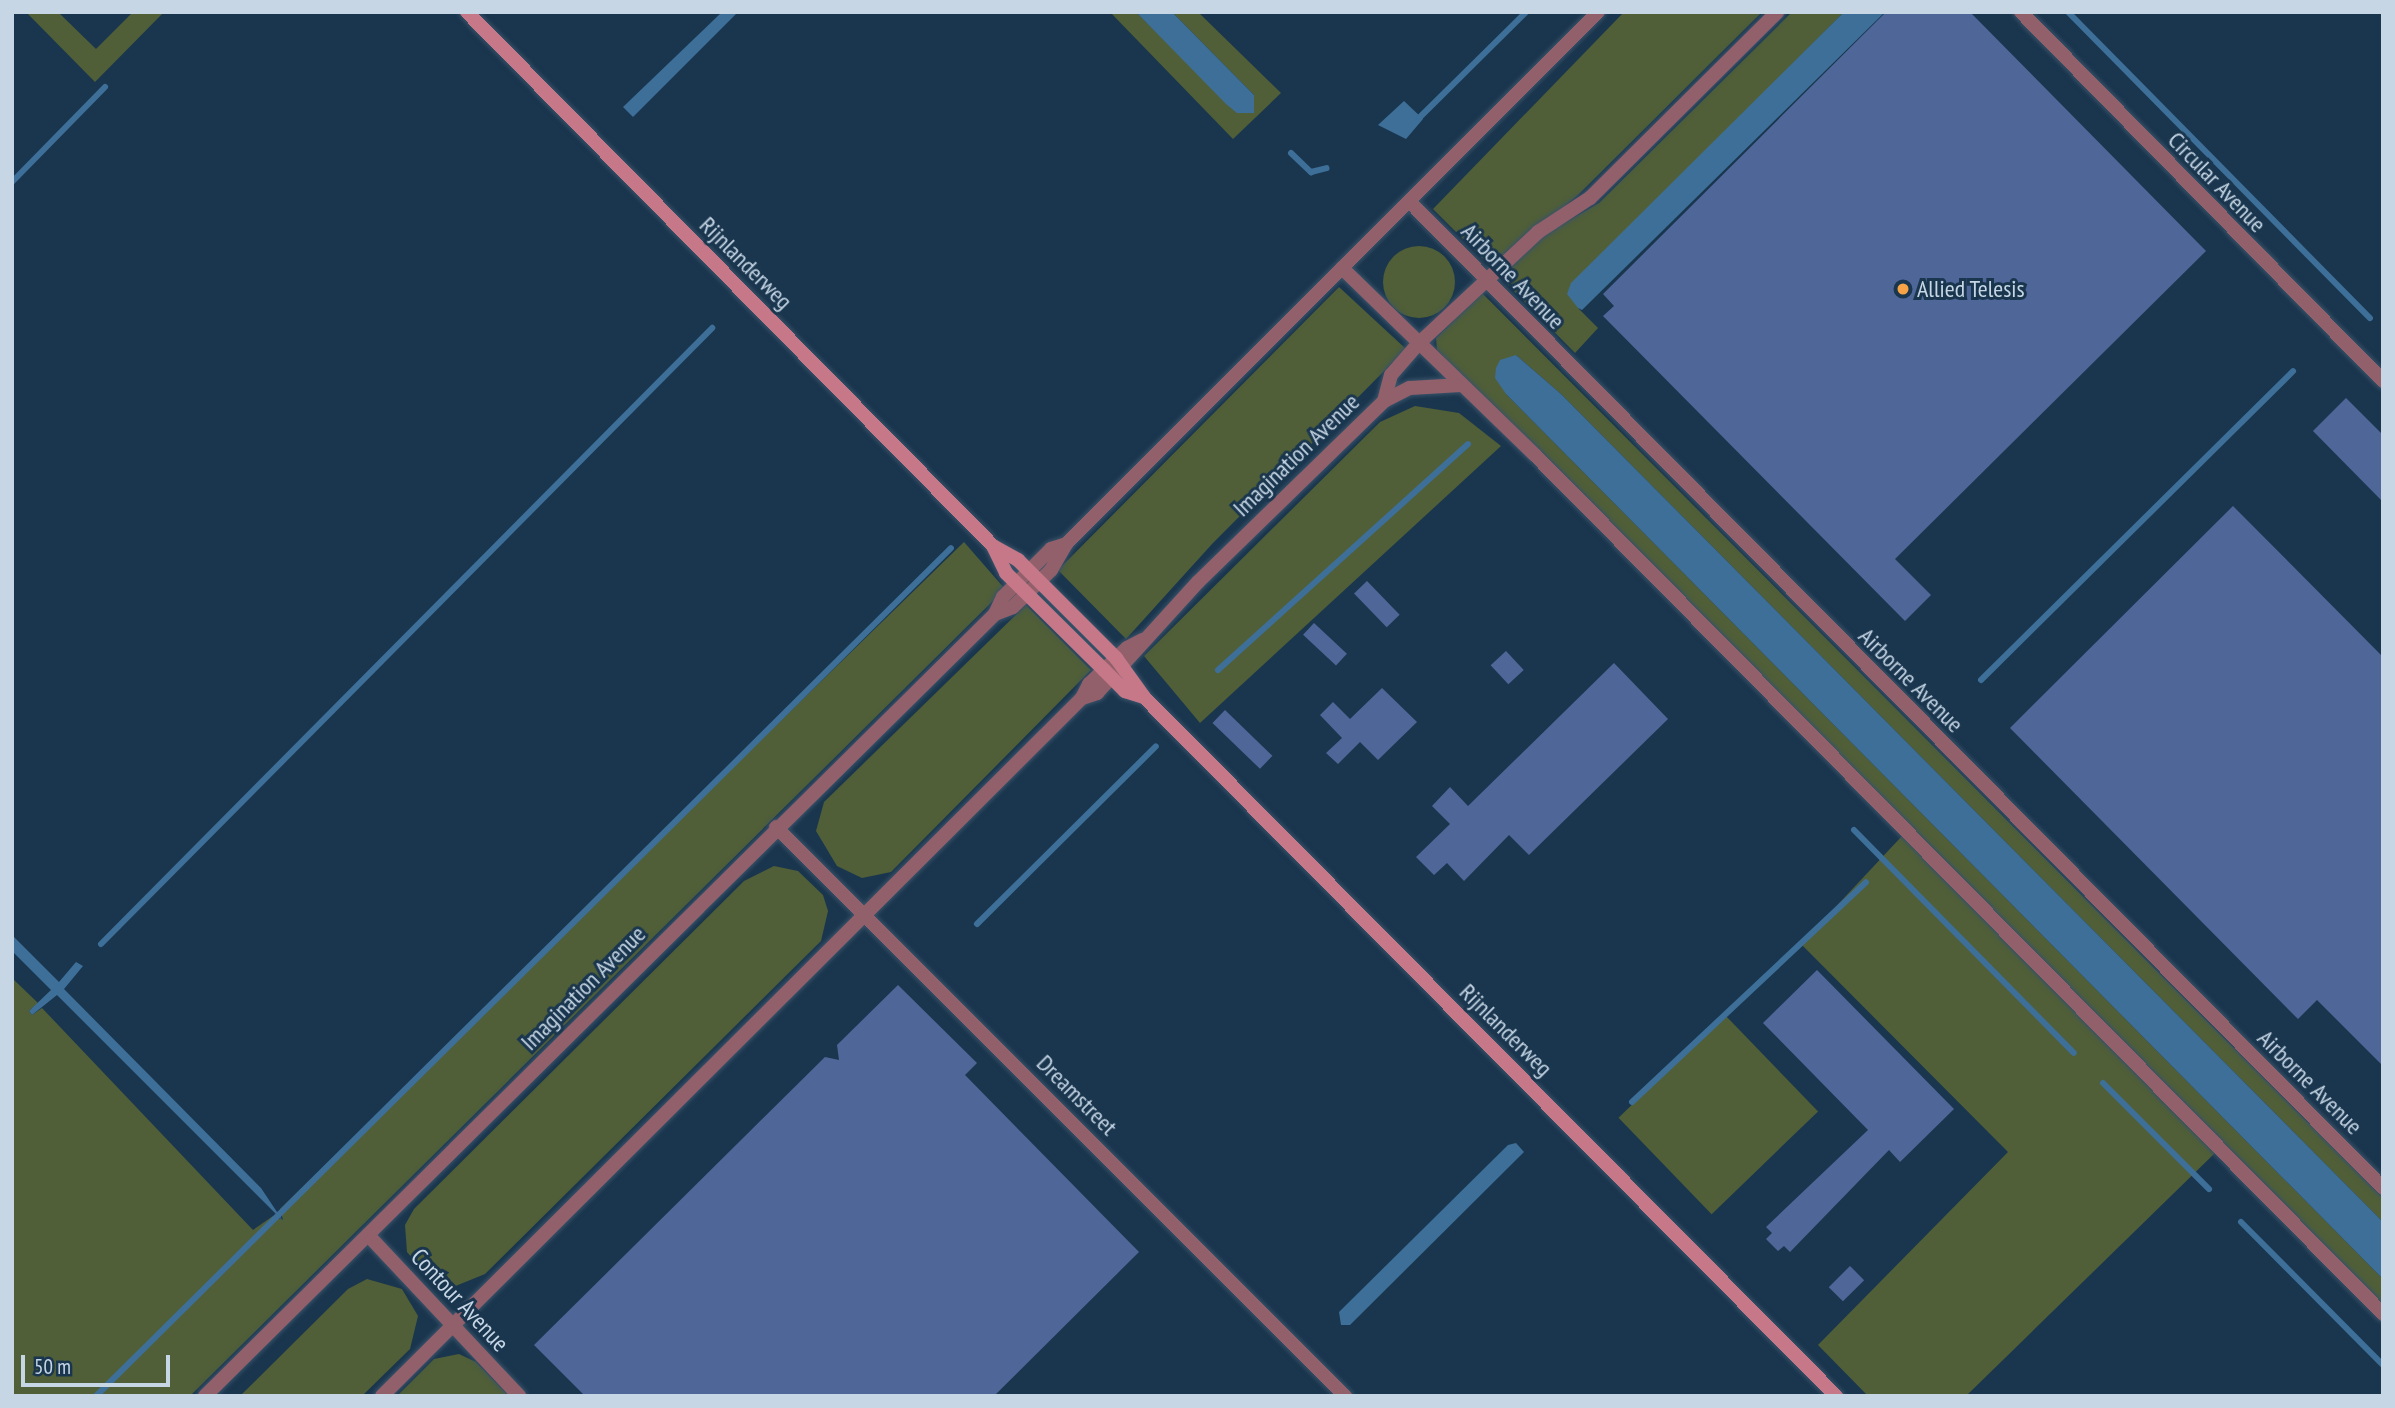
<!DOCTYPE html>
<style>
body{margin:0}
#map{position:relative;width:2395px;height:1408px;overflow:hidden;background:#1a364e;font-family:"PT Sans Narrow",sans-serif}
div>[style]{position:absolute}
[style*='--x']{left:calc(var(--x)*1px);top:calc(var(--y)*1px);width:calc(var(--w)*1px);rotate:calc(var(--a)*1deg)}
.green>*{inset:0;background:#505f38;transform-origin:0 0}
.round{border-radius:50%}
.water>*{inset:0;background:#3d6f99}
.stream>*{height:6px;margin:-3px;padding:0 3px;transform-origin:3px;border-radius:3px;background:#3d6f99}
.building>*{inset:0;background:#4f6699;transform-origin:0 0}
.roads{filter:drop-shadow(0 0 2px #395369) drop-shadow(0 0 2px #395369)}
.street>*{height:14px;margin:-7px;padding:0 7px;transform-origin:7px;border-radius:7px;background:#92606b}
.secondary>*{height:14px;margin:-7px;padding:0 7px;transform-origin:7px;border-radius:7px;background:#c67889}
.dots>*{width:19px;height:19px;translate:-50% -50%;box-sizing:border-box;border:4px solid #1a364e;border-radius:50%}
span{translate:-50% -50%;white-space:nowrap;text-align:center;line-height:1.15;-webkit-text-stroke:6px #1a364e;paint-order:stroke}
.street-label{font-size:24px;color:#c6d6e5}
.poi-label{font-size:24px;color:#c6d6e5}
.left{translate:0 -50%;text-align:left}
.frame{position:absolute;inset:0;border:14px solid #c6d6e5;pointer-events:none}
.scale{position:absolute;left:21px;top:1355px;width:149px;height:32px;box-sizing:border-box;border:4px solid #c6d6e5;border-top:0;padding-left:9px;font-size:21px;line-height:24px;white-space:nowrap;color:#c6d6e5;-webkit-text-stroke:5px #1a364e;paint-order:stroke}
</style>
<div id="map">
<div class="green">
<i style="clip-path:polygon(26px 12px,58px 12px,96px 49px,133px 12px,164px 12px,95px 82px)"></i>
<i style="clip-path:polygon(1110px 12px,1136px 12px,1238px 113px,1254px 95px,1172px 12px,1198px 12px,1281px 93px,1233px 139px)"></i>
<i style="clip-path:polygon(1624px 12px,1762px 12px,1578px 195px,1491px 267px,1433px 209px)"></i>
<i style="clip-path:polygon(1792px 12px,1844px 12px,1715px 142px,1578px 308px,1598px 328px,1575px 353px,1498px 275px,1549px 232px,1599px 203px)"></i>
<i class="round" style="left:1383px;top:246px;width:72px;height:72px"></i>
<i style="clip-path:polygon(1339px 287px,1406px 349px,1212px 544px,1126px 639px,1058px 570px)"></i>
<i style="clip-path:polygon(1482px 293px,2383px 1198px,2383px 1222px,1561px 394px,1516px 355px,1506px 394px,2383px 1279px,2383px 1305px,1437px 350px,1436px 338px)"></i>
<i style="clip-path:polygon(1415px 406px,1459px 413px,1501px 446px,1200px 723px,1144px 656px,1380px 422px)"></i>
<i style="clip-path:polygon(964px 542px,1005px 589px,190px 1396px,12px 1396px,12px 978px,38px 1003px,29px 1011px,32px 1015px,42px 1008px,253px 1230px,273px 1216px,283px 1220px,280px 1209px)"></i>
<i style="clip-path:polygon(1026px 605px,1091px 670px,891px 872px,862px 878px,837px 866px,816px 831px,824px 802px)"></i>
<i style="clip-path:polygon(1902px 836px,2215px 1153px,1966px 1396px,1868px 1396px,1818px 1345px,2008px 1152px,1801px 944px)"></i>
<i style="clip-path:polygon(774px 866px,798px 871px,823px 895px,828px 911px,821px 941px,485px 1274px,453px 1287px,430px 1278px,407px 1252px,405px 1225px,414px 1209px,744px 881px)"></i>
<i style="left:1725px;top:1015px;width:134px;height:148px;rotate:46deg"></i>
<i style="clip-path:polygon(367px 1279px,402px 1289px,418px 1316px,410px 1349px,362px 1396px,240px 1396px,348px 1289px)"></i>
<i style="clip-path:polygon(459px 1354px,476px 1362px,509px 1396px,397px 1396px,434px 1359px)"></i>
</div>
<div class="water">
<i style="clip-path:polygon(722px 12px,738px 12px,633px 117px,623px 107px)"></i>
<i style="clip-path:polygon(1136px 12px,1172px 12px,1254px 95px,1254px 113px,1237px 113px,1226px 104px)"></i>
<i style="clip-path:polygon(1844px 12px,1885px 12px,1582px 310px,1578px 308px,1567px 294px,1571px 283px)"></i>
<i style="clip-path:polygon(1404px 101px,1423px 119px,1406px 139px,1378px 125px)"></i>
<i style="clip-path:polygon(1516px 355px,1561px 394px,2383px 1222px,2383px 1279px,1506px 394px,1495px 378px,1496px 368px,1500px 360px)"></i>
<i style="clip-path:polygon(12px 935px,59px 982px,76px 962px,83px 966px,64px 989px,261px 1188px,283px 1221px,57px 995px,32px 1015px,29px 1011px,51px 990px,12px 951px)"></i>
<i style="clip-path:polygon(1516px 1143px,1524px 1152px,1350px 1325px,1341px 1325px,1339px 1312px,1508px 1145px)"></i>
</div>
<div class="stream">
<i style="--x:2068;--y:12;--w:430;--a:45.4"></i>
<i style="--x:1419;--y:118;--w:151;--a:-44.7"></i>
<i style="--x:1291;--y:153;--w:28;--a:44"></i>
<i style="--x:1311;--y:172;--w:16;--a:-14"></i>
<i style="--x:12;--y:182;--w:133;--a:-45.6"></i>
<i style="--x:1218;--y:670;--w:337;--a:-42.1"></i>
<i style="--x:1981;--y:680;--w:439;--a:-44.7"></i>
<i style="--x:1854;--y:830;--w:313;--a:45.4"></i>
<i style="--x:977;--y:924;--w:252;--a:-44.8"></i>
<i style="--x:101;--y:944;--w:868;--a:-45.23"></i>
<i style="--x:2103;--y:1083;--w:150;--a:45"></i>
<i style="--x:1632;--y:1102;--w:321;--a:-43.2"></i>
<i style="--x:2241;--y:1222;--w:202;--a:45.2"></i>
<i style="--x:96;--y:1396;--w:1204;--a:-44.76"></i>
</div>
<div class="building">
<i style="clip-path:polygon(1886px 12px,1970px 12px,2206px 251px,1895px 559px,1931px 595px,1905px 621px,1603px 316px,1614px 306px,1603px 294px)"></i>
<i style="clip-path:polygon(2346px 398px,2383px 435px,2383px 502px,2313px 431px)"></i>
<i style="clip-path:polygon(2233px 506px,2383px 657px,2383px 1066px,2317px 1000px,2298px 1019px,2010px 728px)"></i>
<i style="left:1367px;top:581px;width:47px;height:18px;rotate:46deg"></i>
<i style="left:1314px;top:623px;width:45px;height:16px;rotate:43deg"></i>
<i style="left:1506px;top:651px;width:26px;height:21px;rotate:47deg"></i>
<i style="clip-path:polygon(1614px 663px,1668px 719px,1529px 855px,1509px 835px,1464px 881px,1447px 863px,1434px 875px,1416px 857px,1450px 824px,1432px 806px,1450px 787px,1468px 806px)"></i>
<i style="clip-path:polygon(1382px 688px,1417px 722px,1378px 760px,1360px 742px,1338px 764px,1326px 753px,1342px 738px,1320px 715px,1333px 702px,1350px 719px)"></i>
<i style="left:1225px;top:710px;width:66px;height:18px;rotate:44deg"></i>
<i style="clip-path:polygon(1817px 970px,1954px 1109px,1900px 1162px,1889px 1150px,1790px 1252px,1784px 1246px,1778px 1251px,1766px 1239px,1772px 1233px,1766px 1227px,1868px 1130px,1763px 1023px)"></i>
<i style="clip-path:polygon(898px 985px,977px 1063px,965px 1075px,1139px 1252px,994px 1396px,585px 1396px,534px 1345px,825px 1057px,839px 1060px,837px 1045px)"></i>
<i style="left:1850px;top:1266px;width:20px;height:30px;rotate:45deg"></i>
</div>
<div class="roads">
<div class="street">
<i style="--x:2021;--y:12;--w:517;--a:45.55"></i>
<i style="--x:1409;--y:201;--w:1387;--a:45.38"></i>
<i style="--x:1342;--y:268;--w:269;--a:44.1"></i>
<i style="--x:1535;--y:455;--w:1207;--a:45.37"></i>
<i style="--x:1384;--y:401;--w:29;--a:-27"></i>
<i style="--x:1410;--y:388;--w:51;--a:-3.4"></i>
<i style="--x:995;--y:614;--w:19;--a:-21"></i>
<i style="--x:1013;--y:607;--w:53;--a:-44.2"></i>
<i style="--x:1051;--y:570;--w:30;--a:-60"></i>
<i style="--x:1082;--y:698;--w:16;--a:-18"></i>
<i style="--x:1097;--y:693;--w:150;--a:-47.7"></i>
<i style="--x:1198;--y:582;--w:260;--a:-44.2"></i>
<i style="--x:1384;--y:401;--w:27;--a:-75"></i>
<i style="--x:1391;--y:375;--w:40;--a:-49"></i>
<i style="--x:1417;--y:345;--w:166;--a:-43"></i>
<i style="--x:1538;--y:232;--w:62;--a:-33.2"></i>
<i style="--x:1590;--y:198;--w:264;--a:-44.8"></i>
<i style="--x:776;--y:827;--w:805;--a:45"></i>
<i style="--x:368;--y:1235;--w:221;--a:46.8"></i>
<i style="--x:205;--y:1396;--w:1112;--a:-44.71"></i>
<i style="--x:995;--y:614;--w:19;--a:-65"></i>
<i style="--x:1003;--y:597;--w:68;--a:-45"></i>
<i style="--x:1051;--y:549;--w:16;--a:-18"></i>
<i style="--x:1066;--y:544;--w:752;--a:-45"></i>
<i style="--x:382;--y:1396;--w:989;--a:-44.92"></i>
<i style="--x:1082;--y:698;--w:16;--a:-63"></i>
<i style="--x:1089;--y:684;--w:52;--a:-43.5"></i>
<i style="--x:1127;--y:648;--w:18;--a:-27"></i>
</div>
<div class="secondary">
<i style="--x:467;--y:12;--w:750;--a:45.43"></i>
<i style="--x:993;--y:546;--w:29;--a:29"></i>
<i style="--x:1018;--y:560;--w:139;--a:45"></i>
<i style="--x:1116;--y:658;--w:48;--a:54.3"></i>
<i style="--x:1144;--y:697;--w:984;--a:45.29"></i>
<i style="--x:993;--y:546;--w:30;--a:64"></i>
<i style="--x:1006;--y:573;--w:138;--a:44.7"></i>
<i style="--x:1104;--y:670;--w:30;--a:45"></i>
<i style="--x:1125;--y:691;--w:20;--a:18"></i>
</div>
</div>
<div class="dots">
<i style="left:1903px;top:289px;background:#f5a346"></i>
</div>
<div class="street-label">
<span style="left:2217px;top:182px;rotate:46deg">Circular Avenue</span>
<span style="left:746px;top:263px;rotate:45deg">Rijnlanderweg</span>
<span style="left:1513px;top:276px;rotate:46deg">Airborne Avenue</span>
<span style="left:1296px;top:455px;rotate:-44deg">Imagination Avenue</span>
<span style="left:1911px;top:680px;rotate:45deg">Airborne Avenue</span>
<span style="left:583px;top:988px;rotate:-45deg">Imagination Avenue</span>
<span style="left:1506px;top:1030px;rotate:45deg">Rijnlanderweg</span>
<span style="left:2310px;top:1082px;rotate:45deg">Airborne Avenue</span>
<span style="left:1077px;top:1095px;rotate:45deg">Dreamstreet</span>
<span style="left:460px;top:1300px;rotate:47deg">Contour Avenue</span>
</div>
<div class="poi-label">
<span class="left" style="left:1917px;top:289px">Allied Telesis</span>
</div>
<div class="frame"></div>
<div class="scale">50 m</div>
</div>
